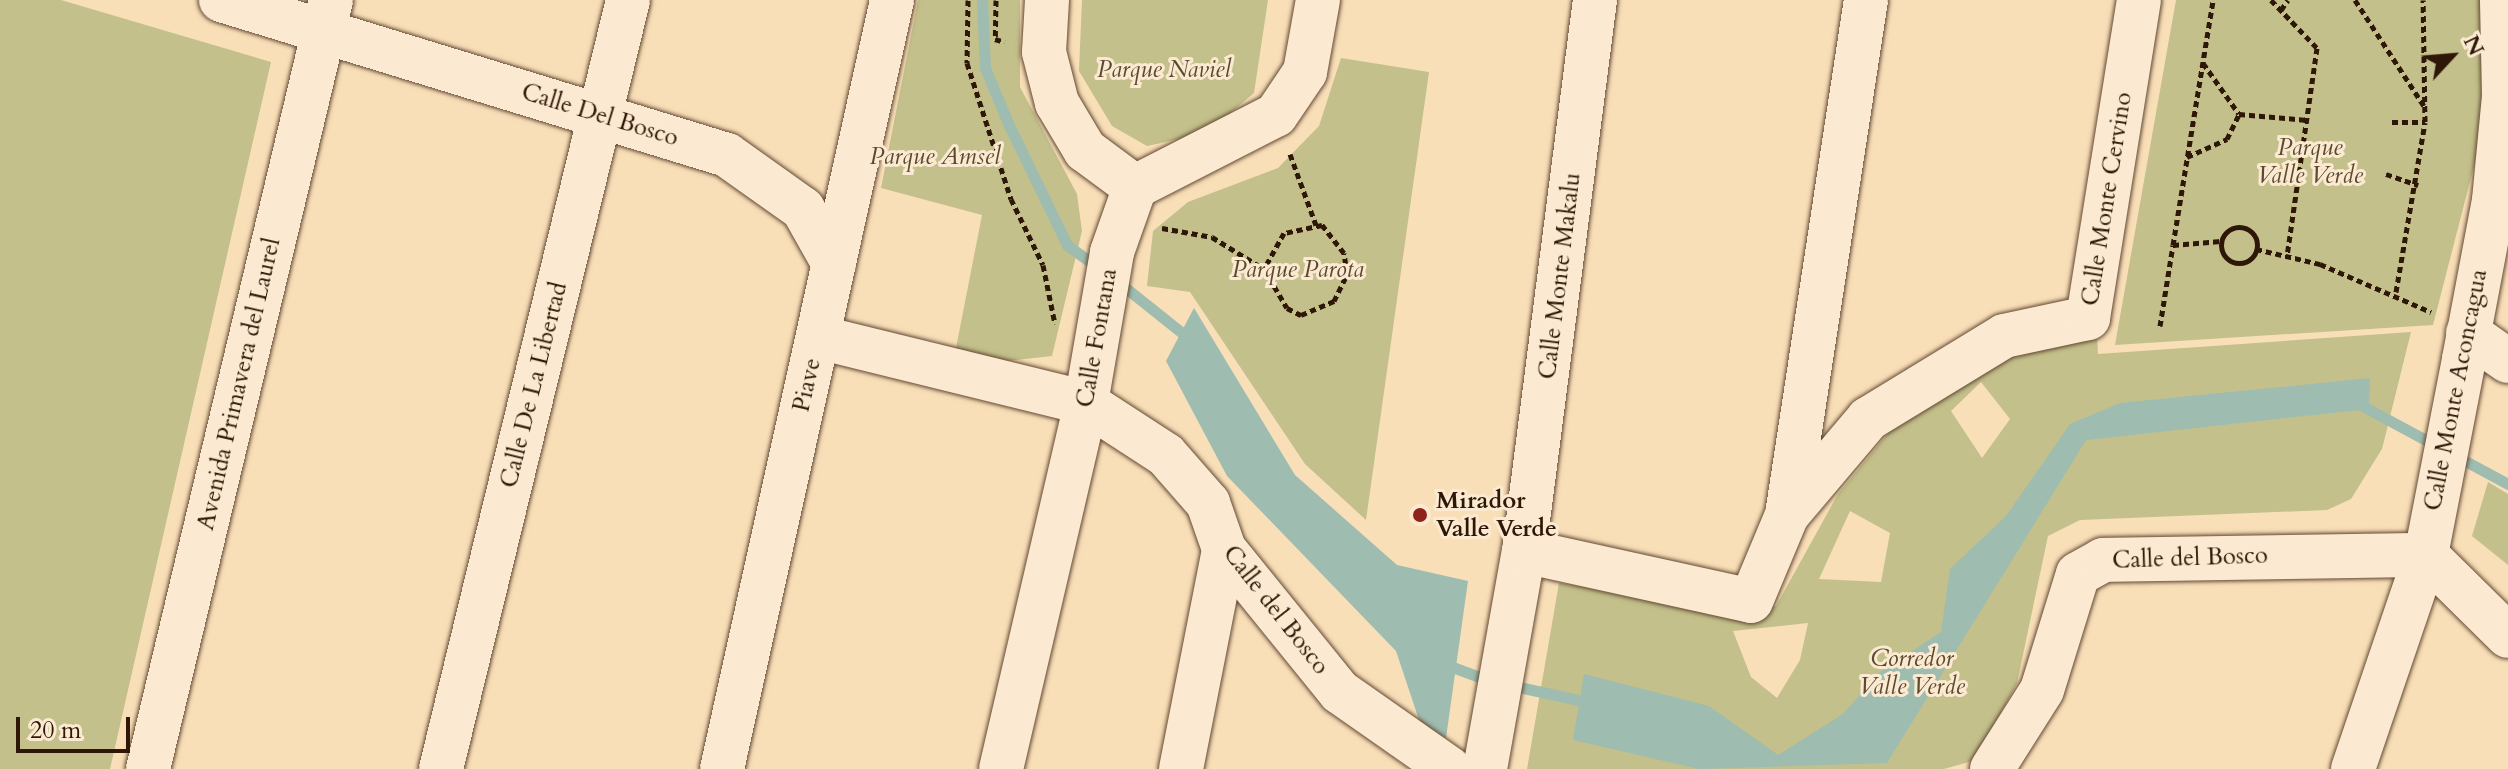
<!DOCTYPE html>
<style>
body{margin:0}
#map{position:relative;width:2508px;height:769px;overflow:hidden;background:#f9dfb8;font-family:Cardo,serif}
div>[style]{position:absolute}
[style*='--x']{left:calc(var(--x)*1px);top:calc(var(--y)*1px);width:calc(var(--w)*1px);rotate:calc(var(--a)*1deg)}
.green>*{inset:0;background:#c3c08b}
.water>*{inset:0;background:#9ebcb0}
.stream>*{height:11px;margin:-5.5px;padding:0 5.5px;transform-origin:5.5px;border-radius:5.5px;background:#9ebcb0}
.path>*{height:5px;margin-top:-2.5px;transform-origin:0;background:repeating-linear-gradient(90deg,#2f1707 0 6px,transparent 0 10px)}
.path>.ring{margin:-2.5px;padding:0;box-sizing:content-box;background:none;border:5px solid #2f1707;border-radius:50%}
.roads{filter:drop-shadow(0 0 2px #624933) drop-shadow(0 0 2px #624933)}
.minor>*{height:44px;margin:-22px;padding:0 22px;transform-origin:22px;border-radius:22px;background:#fbead1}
.dots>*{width:22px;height:22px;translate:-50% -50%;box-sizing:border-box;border:4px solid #fbead1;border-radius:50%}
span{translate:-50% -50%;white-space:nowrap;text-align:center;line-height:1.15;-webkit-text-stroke:6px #fbead1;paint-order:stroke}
.park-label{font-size:24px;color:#5b4a2f;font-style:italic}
.street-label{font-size:24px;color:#2f1707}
.poi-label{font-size:24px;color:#2f1707;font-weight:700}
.left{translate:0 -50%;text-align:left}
.north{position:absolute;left:2412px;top:16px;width:80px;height:80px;-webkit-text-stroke:6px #fbead1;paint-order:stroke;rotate:64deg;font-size:22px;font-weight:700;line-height:32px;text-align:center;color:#2f1707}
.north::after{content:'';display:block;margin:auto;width:28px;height:36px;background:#2f1707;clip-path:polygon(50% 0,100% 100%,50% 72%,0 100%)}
.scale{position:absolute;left:16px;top:717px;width:114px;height:36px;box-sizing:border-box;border:4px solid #2f1707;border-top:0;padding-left:10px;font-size:24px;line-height:28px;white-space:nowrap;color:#2f1707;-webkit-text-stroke:6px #fbead1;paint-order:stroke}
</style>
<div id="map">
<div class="green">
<i style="clip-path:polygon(0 0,61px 0,271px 62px,110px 769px,0 769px)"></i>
<i style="clip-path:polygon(918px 0,1020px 0,1020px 87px,1077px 194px,1082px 231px,1052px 356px,1007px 361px,956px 348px,982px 215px,881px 188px)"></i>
<i style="clip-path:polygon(1082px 0,1268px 0,1254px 93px,1207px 133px,1147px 146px,1112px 126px,1079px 71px)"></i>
<i style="clip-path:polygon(2176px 0,2490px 0,2483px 131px,2433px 325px,2115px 345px)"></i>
<i style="clip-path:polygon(1341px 58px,1429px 72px,1366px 520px,1305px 464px,1190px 292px,1147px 286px,1153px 231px,1188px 202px,1278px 168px,1319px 126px)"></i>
<i style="clip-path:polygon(evenodd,2411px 332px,2382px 449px,2351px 499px,2327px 510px,2080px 520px,2048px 536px,2017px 683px,1976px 760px,1944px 769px,1527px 769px,1559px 583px,1747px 612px,1776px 606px,1838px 494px,1904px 414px,2013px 347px,2097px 334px,2098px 354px,2411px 332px,1981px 382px,2010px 419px,1982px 458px,1951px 411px,1981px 382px,2411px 332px,1850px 511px,1890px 533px,1881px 582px,1819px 579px,1850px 511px,2411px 332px,1808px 623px,1800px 660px,1777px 698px,1751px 677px,1733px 631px,1808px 623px)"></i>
<i style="clip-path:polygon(2488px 482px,2508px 494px,2508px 565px,2472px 536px)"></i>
</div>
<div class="water">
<i style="clip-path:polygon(1194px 308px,1295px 475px,1397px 565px,1468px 581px,1446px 738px,1421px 726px,1396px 651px,1227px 476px,1166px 361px)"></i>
<i style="clip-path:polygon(2370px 378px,2369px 409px,2086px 440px,1887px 763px,1699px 769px,1573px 740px,1584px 674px,1709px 706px,1778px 755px,1843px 714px,1879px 673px,1941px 632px,1950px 569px,2006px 516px,2070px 424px,2120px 403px)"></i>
</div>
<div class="stream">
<i style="--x:982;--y:0;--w:68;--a:87.5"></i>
<i style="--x:985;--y:68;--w:60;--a:67.3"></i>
<i style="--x:1008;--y:123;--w:136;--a:64.2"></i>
<i style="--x:1067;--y:245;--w:41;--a:36"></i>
<i style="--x:1117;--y:281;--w:95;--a:38.6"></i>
<i style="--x:2357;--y:403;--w:91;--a:28.3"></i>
<i style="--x:2456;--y:456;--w:59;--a:28.3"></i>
<i style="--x:1447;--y:665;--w:49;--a:20.3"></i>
<i style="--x:1510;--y:685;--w:83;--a:12.5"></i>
</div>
<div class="path">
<i style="--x:968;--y:0;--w:63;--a:90.9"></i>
<i style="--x:967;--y:63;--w:143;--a:72.1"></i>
<i style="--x:1011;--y:199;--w:73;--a:64.1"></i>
<i style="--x:1043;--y:265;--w:60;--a:78.5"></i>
<i style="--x:996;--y:0;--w:39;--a:91"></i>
<i style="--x:995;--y:39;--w:10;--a:17"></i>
<i style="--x:2271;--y:0;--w:66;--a:46.2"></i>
<i style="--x:2317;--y:48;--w:210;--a:98.2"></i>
<i style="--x:2355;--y:0;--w:126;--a:56.9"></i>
<i style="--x:2281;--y:10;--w:12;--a:-55"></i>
<i style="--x:2203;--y:63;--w:62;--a:54.8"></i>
<i style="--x:2392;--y:122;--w:33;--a:0"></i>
<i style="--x:1290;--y:154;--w:76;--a:69.9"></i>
<i style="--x:2187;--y:157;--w:44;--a:-24.2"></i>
<i style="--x:2227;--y:139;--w:28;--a:-64"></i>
<i style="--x:2239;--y:114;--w:68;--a:5"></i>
<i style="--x:2386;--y:174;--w:34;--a:19"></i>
<i class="ring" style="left:2221px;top:227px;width:31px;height:31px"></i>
<i style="--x:1162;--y:228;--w:51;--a:10.2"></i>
<i style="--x:1212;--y:237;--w:61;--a:31.6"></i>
<i style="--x:1264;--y:269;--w:45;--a:59.5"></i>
<i style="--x:1287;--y:308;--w:16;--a:27"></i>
<i style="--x:1301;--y:315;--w:36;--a:-23"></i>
<i style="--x:1334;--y:301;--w:30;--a:-64"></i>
<i style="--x:1347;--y:274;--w:21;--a:-98"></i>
<i style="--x:1344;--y:253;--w:36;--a:-128"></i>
<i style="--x:1322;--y:225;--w:39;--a:168"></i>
<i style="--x:1284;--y:233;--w:41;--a:119.1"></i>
<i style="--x:2173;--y:245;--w:248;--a:-80.7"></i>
<i style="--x:2256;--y:249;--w:66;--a:13.2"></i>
<i style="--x:2320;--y:264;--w:121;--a:23.4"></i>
<i style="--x:2396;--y:292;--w:172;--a:-80.3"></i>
<i style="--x:2425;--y:122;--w:122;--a:-90.9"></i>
<i style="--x:2160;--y:326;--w:82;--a:-80.9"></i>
<i style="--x:2173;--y:245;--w:48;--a:-4.8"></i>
</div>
<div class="roads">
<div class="minor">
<i style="--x:221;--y:0;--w:529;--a:17.03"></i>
<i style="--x:727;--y:155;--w:93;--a:35.4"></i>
<i style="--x:803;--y:209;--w:63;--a:60.6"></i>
<i style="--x:1047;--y:0;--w:52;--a:93.3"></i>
<i style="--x:1044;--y:52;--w:53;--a:75.7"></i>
<i style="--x:1057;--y:103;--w:55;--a:59.2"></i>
<i style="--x:1085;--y:150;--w:62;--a:36.5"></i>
<i style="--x:2468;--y:333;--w:49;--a:35"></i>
<i style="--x:818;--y:337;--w:276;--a:13.8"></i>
<i style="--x:1086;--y:403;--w:95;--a:33"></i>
<i style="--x:1166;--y:455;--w:64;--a:48.8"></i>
<i style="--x:1208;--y:503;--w:49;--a:70.8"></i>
<i style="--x:1224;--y:549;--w:184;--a:51"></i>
<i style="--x:1340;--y:692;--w:134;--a:35"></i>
<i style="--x:1787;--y:515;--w:521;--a:-81.28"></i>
<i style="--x:1524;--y:551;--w:232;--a:12.4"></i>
<i style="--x:1751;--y:601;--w:93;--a:-67.3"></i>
<i style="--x:1787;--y:515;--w:126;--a:-49.8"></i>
<i style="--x:1868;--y:419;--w:159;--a:-31.4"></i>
<i style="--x:2004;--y:336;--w:86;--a:-12.1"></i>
<i style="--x:2088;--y:318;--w:322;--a:-80.9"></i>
<i style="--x:148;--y:769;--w:790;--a:-76.61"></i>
<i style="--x:441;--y:769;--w:791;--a:-76.33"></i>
<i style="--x:722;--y:769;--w:788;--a:-77.53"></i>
<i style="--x:1001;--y:769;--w:376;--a:-76.9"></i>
<i style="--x:1086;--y:403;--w:153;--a:-80.2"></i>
<i style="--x:1112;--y:252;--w:69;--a:-70.5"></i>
<i style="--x:1135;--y:187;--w:158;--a:-27.1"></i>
<i style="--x:1276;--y:115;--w:52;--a:-56"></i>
<i style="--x:1305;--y:72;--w:73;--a:-79.8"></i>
<i style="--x:1181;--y:769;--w:224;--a:-78.9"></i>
<i style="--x:1485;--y:769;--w:221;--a:-79.9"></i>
<i style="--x:1524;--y:551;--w:556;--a:-82.66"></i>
<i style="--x:1992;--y:769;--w:93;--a:-57.7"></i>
<i style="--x:2042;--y:690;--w:121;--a:-72.8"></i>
<i style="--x:2078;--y:574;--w:29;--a:-29"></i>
<i style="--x:2103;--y:560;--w:323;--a:-0.9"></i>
<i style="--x:2426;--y:555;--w:115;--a:44.6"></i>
<i style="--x:2353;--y:769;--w:226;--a:-71.2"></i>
<i style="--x:2426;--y:555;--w:200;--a:-79"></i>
<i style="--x:2464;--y:359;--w:162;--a:-79.3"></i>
<i style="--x:2494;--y:200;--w:103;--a:-84.5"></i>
<i style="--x:2504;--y:97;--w:97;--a:-91.2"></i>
</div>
</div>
<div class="dots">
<i style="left:1420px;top:515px;background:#8f2418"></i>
</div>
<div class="park-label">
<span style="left:1164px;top:70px">Parque Naviel</span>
<span style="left:2310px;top:162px">Parque<br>Valle Verde</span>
<span style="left:935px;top:157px">Parque Amsel</span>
<span style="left:1298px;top:270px">Parque Parota</span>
<span style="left:1912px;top:673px">Corredor<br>Valle Verde</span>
</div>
<div class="street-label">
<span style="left:600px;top:115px;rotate:17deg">Calle Del Bosco</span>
<span style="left:2107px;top:199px;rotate:-81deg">Calle Monte Cervino</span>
<span style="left:1560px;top:276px;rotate:-83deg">Calle Monte Makalu</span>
<span style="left:1097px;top:338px;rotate:-80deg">Calle Fontana</span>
<span style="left:239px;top:384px;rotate:-77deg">Avenida Primavera del Laurel</span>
<span style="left:534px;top:385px;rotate:-76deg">Calle De La Libertad</span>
<span style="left:807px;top:385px;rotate:-77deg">Piave</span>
<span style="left:2456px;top:390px;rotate:-79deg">Calle Monte Aconcagua</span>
<span style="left:2190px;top:558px;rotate:-2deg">Calle del Bosco</span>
<span style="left:1276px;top:610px;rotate:52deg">Calle del Bosco</span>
</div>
<div class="poi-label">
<span class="left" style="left:1436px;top:515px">Mirador<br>Valle Verde</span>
</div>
<div class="north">N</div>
<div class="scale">20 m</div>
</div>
